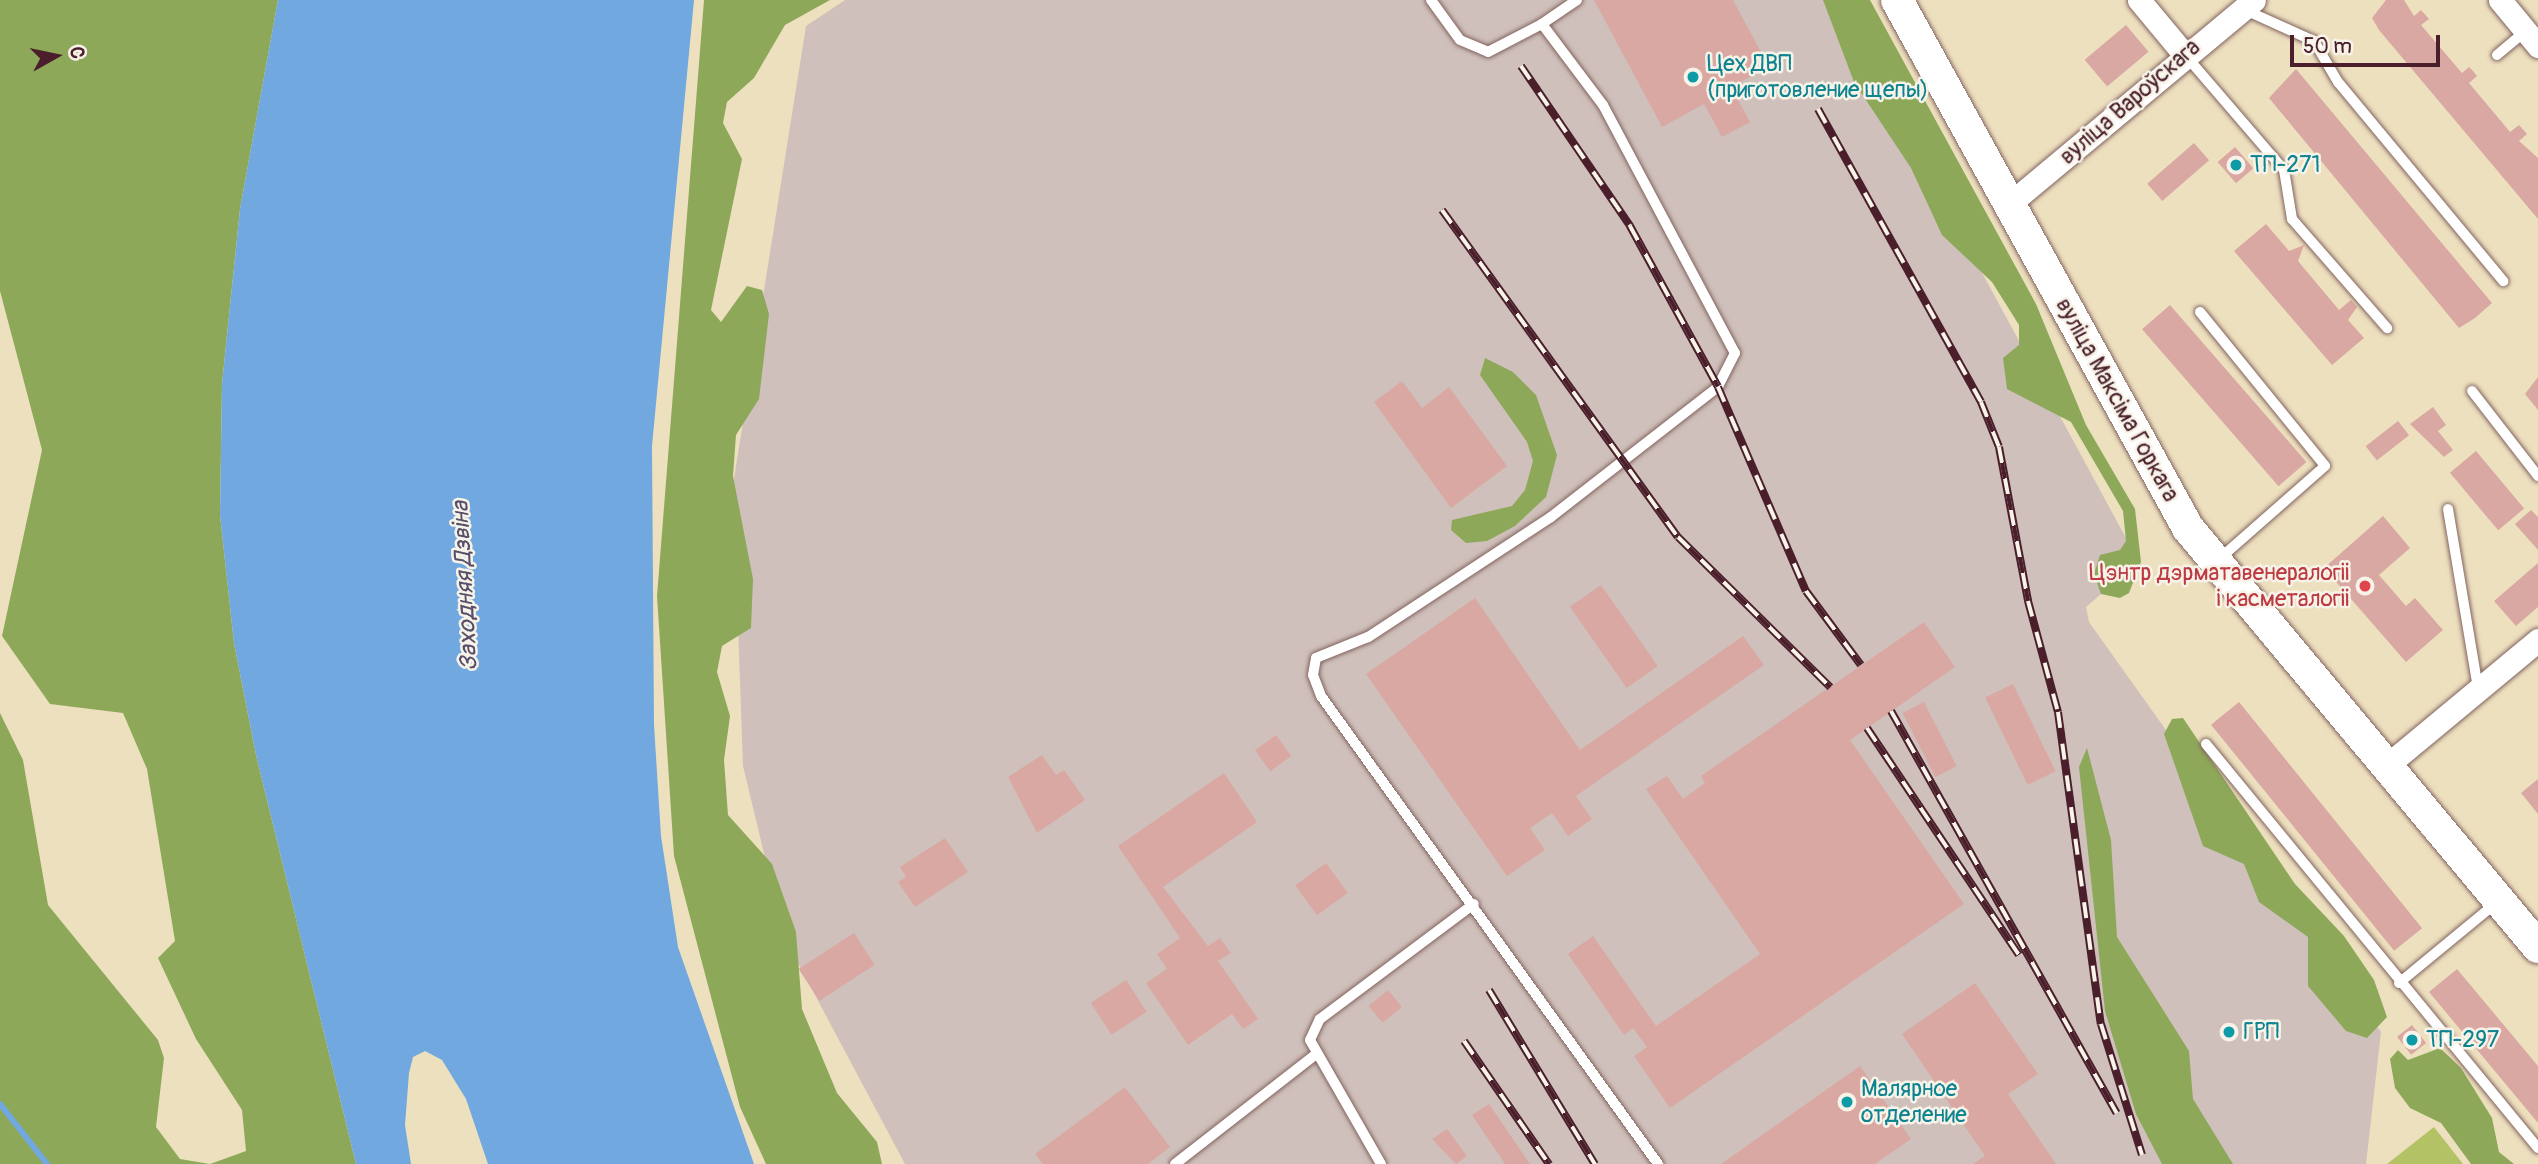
<!DOCTYPE html>
<meta charset="utf-8">
<style>
body{margin:0}
#map{position:relative;width:2538px;height:1164px;overflow:hidden;background:#ede0bf;font-family:Pangolin,sans-serif}
div>[style]{position:absolute}
[style*='--x']{left:calc(var(--x)*1px);top:calc(var(--y)*1px);width:calc(var(--w)*1px);rotate:calc(var(--a)*1deg)}
.industrial>*{inset:0;background:#cfc0bb}
.green>*{inset:0;background:#b3c265}
.forest>*{inset:0;background:#8ea85a}
.water>*{inset:0;background:#70a8df}
.stream>*{height:6px;margin:-3px;padding:0 3px;transform-origin:3px;border-radius:3px;background:#70a8df}
.building>*{inset:0;background:#daa8a2;transform-origin:0 0}
.roads{filter:drop-shadow(0 0 2px #83635f) drop-shadow(0 0 2px #83635f)}
.lane>*{height:10px;margin:-5px;padding:0 5px;transform-origin:5px;border-radius:5px;background:#fff}
.street>*{height:23px;margin:-11.5px;padding:0 11.5px;transform-origin:11.5px;border-radius:11.5px;background:#fff}
.secondary>*{height:32px;margin:-16px;padding:0 16px;transform-origin:16px;border-radius:16px;background:#fff}
.rail>*{height:8px;margin-top:-4px;transform-origin:0;background:repeating-linear-gradient(90deg,#f7f3e8 0 16px,#4a1f2b 0 32px);box-sizing:border-box;border-block:2px solid #4a1f2b}
.dots>*{width:19px;height:19px;translate:-50% -50%;box-sizing:border-box;border:4px solid #f7f3e8;border-radius:50%}
span{translate:-50% -50%;white-space:nowrap;text-align:center;line-height:1.15;-webkit-text-stroke:5px #f7f3e8;paint-order:stroke}
.culture-label{font-size:23px;color:#0d838f}
.left{translate:0 -50%;text-align:left}
.street-label{font-size:23px;color:#4a1f2b}
.health-label{font-size:23px;color:#be3a42}
.right{translate:-100% -50%;text-align:right}
.water-label{font-size:24px;color:#574f6a;font-style:italic}
.north{position:absolute;left:21px;top:21px;width:70px;height:70px;-webkit-text-stroke:5px #f7f3e8;paint-order:stroke;rotate:81deg;font-size:19px;font-weight:700;line-height:28px;text-align:center;color:#4a1f2b}
.north::after{content:'';display:block;margin:auto;width:24px;height:32px;background:#4a1f2b;clip-path:polygon(50% 0,100% 100%,50% 72%,0 100%)}
.scale{position:absolute;left:2290px;top:35px;width:150px;height:32px;box-sizing:border-box;border:4px solid #4a1f2b;border-top:0;padding-left:9px;font-size:21px;line-height:24px;white-space:nowrap;color:#4a1f2b;-webkit-text-stroke:5px #f7f3e8;paint-order:stroke}
</style>
<div id="map">
<div class="industrial">
<i style="clip-path:polygon(845px 0,1834px 0,2126px 538px,2131px 568px,2086px 607px,2089px 622px,2381px 1032px,2366px 1164px,905px 1164px,784px 937px,743px 766px,733px 485px,806px 26px)"></i>
</div>
<div class="green">
<i style="clip-path:polygon(2434px 1127px,2463px 1164px,2387px 1164px)"></i>
</div>
<div class="forest">
<i style="clip-path:polygon(0 0,278px 0,240px 209px,222px 384px,220px 515px,234px 643px,256px 755px,356px 1164px,0 1164px,0 713px,23px 760px,48px 905px,158px 1040px,164px 1058px,156px 1127px,180px 1159px,210px 1164px,246px 1151px,242px 1110px,196px 1039px,158px 958px,175px 941px,147px 769px,123px 713px,50px 704px,2px 636px,42px 450px,0 291px)"></i>
<i style="clip-path:polygon(704px 0,830px 0,785px 25px,754px 78px,727px 102px,723px 123px,742px 159px,711px 310px,721px 322px,747px 286px,762px 290px,769px 314px,759px 399px,736px 435px,733px 476px,753px 579px,751px 628px,722px 646px,717px 672px,730px 716px,724px 760px,728px 815px,772px 864px,796px 932px,802px 1009px,837px 1093px,877px 1142px,882px 1164px,766px 1164px,740px 1107px,674px 856px,657px 596px)"></i>
<i style="clip-path:polygon(1823px 0,1870px 0,2036px 304px,2086px 425px,2135px 509px,2141px 562px,2129px 593px,2120px 598px,2101px 594px,2094px 574px,2100px 555px,2120px 550px,2126px 541px,2123px 511px,2071px 422px,2007px 389px,2003px 358px,2019px 345px,2019px 325px,1992px 282px,1942px 235px,1911px 168px,1854px 82px)"></i>
<i style="clip-path:polygon(1485px 358px,1513px 372px,1536px 395px,1557px 455px,1546px 497px,1515px 526px,1487px 541px,1466px 543px,1451px 530px,1452px 520px,1512px 506px,1525px 490px,1533px 461px,1527px 442px,1480px 375px)"></i>
<i style="clip-path:polygon(2183px 718px,2295px 884px,2344px 936px,2374px 980px,2387px 1017px,2367px 1038px,2346px 1031px,2308px 986px,2308px 937px,2259px 902px,2244px 864px,2203px 846px,2164px 734px,2172px 719px)"></i>
<i style="clip-path:polygon(2087px 748px,2111px 840px,2117px 937px,2189px 1051px,2193px 1099px,2233px 1164px,2162px 1164px,2136px 1114px,2105px 1011px,2079px 767px)"></i>
<i style="clip-path:polygon(2440px 1048px,2461px 1068px,2492px 1118px,2499px 1152px,2514px 1164px,2471px 1164px,2441px 1123px,2410px 1108px,2395px 1088px,2390px 1059px,2398px 1050px,2408px 1060px)"></i>
</div>
<div class="water">
<i style="clip-path:polygon(278px 0,694px 0,652px 446px,654px 725px,661px 836px,678px 947px,754px 1164px,488px 1164px,466px 1099px,442px 1060px,425px 1051px,413px 1057px,409px 1073px,405px 1125px,411px 1164px,356px 1164px,256px 755px,234px 643px,220px 515px,222px 384px,240px 209px)"></i>
</div>
<div class="stream">
<i style="--x:0;--y:1104;--w:76;--a:51.9"></i>
</div>
<div class="building">
<i style="clip-path:polygon(1594px 0,1733px 0,1769px 67px,1731px 87px,1750px 122px,1722px 137px,1704px 104px,1662px 127px)"></i>
<i style="clip-path:polygon(2386px 0,2404px 0,2414px 16px,2421px 10px,2429px 19px,2421px 25px,2462px 73px,2469px 67px,2473px 71px,2477px 76px,2469px 83px,2506px 127px,2510px 132px,2519px 125px,2527px 134px,2519px 141px,2538px 158px,2538px 219px,2379px 30px,2372px 18px)"></i>
<i style="left:2126px;top:25px;width:35px;height:54px;rotate:50deg"></i>
<i style="clip-path:polygon(2296px 69px,2492px 303px,2475px 318px,2459px 328px,2269px 98px)"></i>
<i style="left:2194px;top:143px;width:23px;height:62px;rotate:49deg"></i>
<i style="left:2235px;top:147px;width:28px;height:23px;rotate:49deg"></i>
<i style="clip-path:polygon(2266px 224px,2289px 251px,2304px 245px,2298px 261px,2339px 310px,2351px 300px,2357px 307px,2348px 320px,2364px 338px,2332px 365px,2234px 251px)"></i>
<i style="left:2170px;top:305px;width:208px;height:37px;rotate:49deg"></i>
<i style="clip-path:polygon(2538px 377px,2538px 410px,2525px 394px)"></i>
<i style="clip-path:polygon(1402px 381px,1422px 408px,1449px 387px,1507px 466px,1451px 508px,1374px 402px)"></i>
<i style="clip-path:polygon(2433px 407px,2446px 425px,2438px 431px,2453px 450px,2444px 457px,2410px 424px)"></i>
<i style="left:2398px;top:421px;width:18px;height:41px;rotate:52deg"></i>
<i style="left:2476px;top:451px;width:75px;height:34px;rotate:50deg"></i>
<i style="clip-path:polygon(2531px 510px,2538px 517px,2538px 550px,2515px 524px)"></i>
<i style="clip-path:polygon(2383px 516px,2410px 548px,2379px 575px,2406px 606px,2415px 598px,2443px 630px,2406px 662px,2324px 568px)"></i>
<i style="clip-path:polygon(2538px 563px,2538px 607px,2516px 626px,2494px 601px)"></i>
<i style="left:1601px;top:585px;width:99px;height:38px;rotate:55deg"></i>
<i style="clip-path:polygon(1475px 598px,1580px 750px,1743px 636px,1764px 665px,1576px 796px,1592px 819px,1568px 836px,1552px 813px,1530px 828px,1545px 850px,1507px 876px,1366px 674px)"></i>
<i style="clip-path:polygon(1924px 622px,1955px 667px,1850px 740px,1964px 904px,1670px 1108px,1634px 1056px,1647px 1047px,1633px 1028px,1624px 1035px,1568px 954px,1593px 936px,1656px 1026px,1760px 954px,1646px 789px,1667px 776px,1683px 799px,1705px 783px,1701px 776px)"></i>
<i style="left:2013px;top:684px;width:97px;height:31px;rotate:64deg"></i>
<i style="left:1924px;top:702px;width:72px;height:24px;rotate:63deg"></i>
<i style="left:2239px;top:702px;width:291px;height:36px;rotate:51deg"></i>
<i style="left:1276px;top:735px;width:26px;height:26px;rotate:54deg"></i>
<i style="clip-path:polygon(1042px 755px,1056px 775px,1064px 770px,1085px 800px,1037px 833px,1008px 777px)"></i>
<i style="clip-path:polygon(1224px 773px,1257px 822px,1163px 887px,1208px 946px,1220px 938px,1231px 953px,1218px 961px,1258px 1019px,1243px 1029px,1232px 1014px,1188px 1045px,1146px 983px,1167px 969px,1157px 954px,1180px 938px,1118px 846px)"></i>
<i style="clip-path:polygon(2538px 779px,2538px 814px,2521px 793px)"></i>
<i style="clip-path:polygon(945px 838px,968px 872px,915px 907px,898px 882px,906px 877px,900px 867px)"></i>
<i style="left:1326px;top:863px;width:37px;height:38px;rotate:54deg"></i>
<i style="left:854px;top:933px;width:38px;height:66px;rotate:57deg"></i>
<i style="clip-path:polygon(2457px 969px,2538px 1066px,2538px 1123px,2429px 992px)"></i>
<i style="left:1126px;top:980px;width:38px;height:42px;rotate:57deg"></i>
<i style="clip-path:polygon(1975px 983px,2038px 1074px,2008px 1094px,2056px 1164px,1973px 1164px,1985px 1156px,1902px 1034px)"></i>
<i style="left:1388px;top:990px;width:22px;height:25px;rotate:51deg"></i>
<i style="left:2231px;top:1021px;width:17px;height:13px;rotate:66deg"></i>
<i style="left:2412px;top:1025px;width:23px;height:19px;rotate:52deg"></i>
<i style="clip-path:polygon(1860px 1066px,1911px 1139px,1875px 1164px,1721px 1164px)"></i>
<i style="clip-path:polygon(1125px 1087px,1170px 1147px,1148px 1164px,1043px 1164px,1035px 1154px)"></i>
<i style="clip-path:polygon(1489px 1104px,1530px 1164px,1505px 1164px,1472px 1115px)"></i>
<i style="clip-path:polygon(1447px 1129px,1467px 1156px,1456px 1164px,1432px 1139px)"></i>
</div>
<div class="roads">
<div class="lane">
<i style="--x:1431;--y:0;--w:49;--a:54.1"></i>
<i style="--x:1460;--y:40;--w:30;--a:23"></i>
<i style="--x:1488;--y:52;--w:61;--a:-27.4"></i>
<i style="--x:1577;--y:0;--w:42;--a:145.6"></i>
<i style="--x:1542;--y:24;--w:101;--a:53"></i>
<i style="--x:1603;--y:105;--w:281;--a:62"></i>
<i style="--x:1735;--y:353;--w:38;--a:117"></i>
<i style="--x:1718;--y:387;--w:212;--a:142.1"></i>
<i style="--x:1551;--y:517;--w:219;--a:146.7"></i>
<i style="--x:1368;--y:637;--w:56;--a:158"></i>
<i style="--x:1316;--y:658;--w:17;--a:100"></i>
<i style="--x:1313;--y:675;--w:22;--a:69"></i>
<i style="--x:1321;--y:696;--w:577;--a:54.24"></i>
<i style="--x:2243;--y:9;--w:78;--a:24.3"></i>
<i style="--x:2314;--y:41;--w:48;--a:59.7"></i>
<i style="--x:2338;--y:82;--w:259;--a:50.3"></i>
<i style="--x:2497;--y:55;--w:38;--a:-40"></i>
<i style="--x:2186;--y:56;--w:150;--a:49.3"></i>
<i style="--x:2284;--y:170;--w:50;--a:80.7"></i>
<i style="--x:2292;--y:219;--w:145;--a:48.9"></i>
<i style="--x:2200;--y:312;--w:198;--a:50.9"></i>
<i style="--x:2325;--y:466;--w:142;--a:138.7"></i>
<i style="--x:2472;--y:391;--w:108;--a:52.2"></i>
<i style="--x:2448;--y:509;--w:182;--a:80.5"></i>
<i style="--x:2206;--y:744;--w:523;--a:50.59"></i>
<i style="--x:2399;--y:983;--w:126;--a:-39.5"></i>
<i style="--x:1175;--y:1164;--w:177;--a:-37.9"></i>
<i style="--x:1381;--y:1164;--w:143;--a:-119.8"></i>
<i style="--x:1310;--y:1040;--w:23;--a:-65"></i>
<i style="--x:1320;--y:1019;--w:192;--a:-36.8"></i>
</div>
<div class="street">
<i style="--x:2139;--y:0;--w:70;--a:50.2"></i>
<i style="--x:2500;--y:0;--w:60;--a:50.4"></i>
<i style="--x:2008;--y:205;--w:320;--a:-39.8"></i>
<i style="--x:2385;--y:767;--w:199;--a:-39.7"></i>
</div>
<div class="secondary">
<i style="--x:1897;--y:0;--w:603;--a:61.14"></i>
<i style="--x:2188;--y:528;--w:546;--a:50.13"></i>
</div>
</div>
<div class="rail">
<i style="--x:1521;--y:66;--w:194;--a:55.7"></i>
<i style="--x:1630;--y:226;--w:183;--a:61.3"></i>
<i style="--x:1718;--y:387;--w:222;--a:66.7"></i>
<i style="--x:1806;--y:591;--w:92;--a:53.4"></i>
<i style="--x:1818;--y:109;--w:335;--a:60.9"></i>
<i style="--x:1981;--y:402;--w:48;--a:68.2"></i>
<i style="--x:1999;--y:447;--w:157;--a:79.3"></i>
<i style="--x:2028;--y:601;--w:115;--a:74.9"></i>
<i style="--x:2058;--y:712;--w:315;--a:82.2"></i>
<i style="--x:2101;--y:1024;--w:137;--a:72.6"></i>
<i style="--x:1442;--y:210;--w:403;--a:54.2"></i>
<i style="--x:1678;--y:537;--w:214;--a:44.6"></i>
<i style="--x:1891;--y:711;--w:461;--a:60.7"></i>
<i style="--x:1867;--y:728;--w:273;--a:56.2"></i>
<i style="--x:1489;--y:990;--w:204;--a:58.7"></i>
<i style="--x:1464;--y:1041;--w:150;--a:55.4"></i>
</div>
<div class="dots">
<i style="left:1693px;top:77px;background:#0f9aa8"></i>
<i style="left:2236px;top:165px;background:#0f9aa8"></i>
<i style="left:2365px;top:586px;background:#e0444e"></i>
<i style="left:2229px;top:1032px;background:#0f9aa8"></i>
<i style="left:2412px;top:1040px;background:#0f9aa8"></i>
<i style="left:1847px;top:1102px;background:#0f9aa8"></i>
</div>
<div class="culture-label">
<span class="left" style="left:1707px;top:77px">Цех ДВП<br>(приготовление щепы)</span>
<span class="left" style="left:2250px;top:165px">ТП-271</span>
<span class="left" style="left:2243px;top:1032px">ГРП</span>
<span class="left" style="left:2426px;top:1040px">ТП-297</span>
<span class="left" style="left:1861px;top:1102px">Малярное<br>отделение</span>
</div>
<div class="street-label">
<span style="left:2130px;top:102px;rotate:-41deg">вуліца Вароўскага</span>
<span style="left:2117px;top:400px;rotate:61deg">вуліца Максіма Горкага</span>
</div>
<div class="health-label">
<span class="right" style="left:2349px;top:586px">Цэнтр дэрматавенералогіі<br>і касметалогіі</span>
</div>
<div class="water-label">
<span style="left:465px;top:586px;rotate:-93deg">Заходняя Дзвіна</span>
</div>
<div class="north">С</div>
<div class="scale">50 m</div>
</div>
